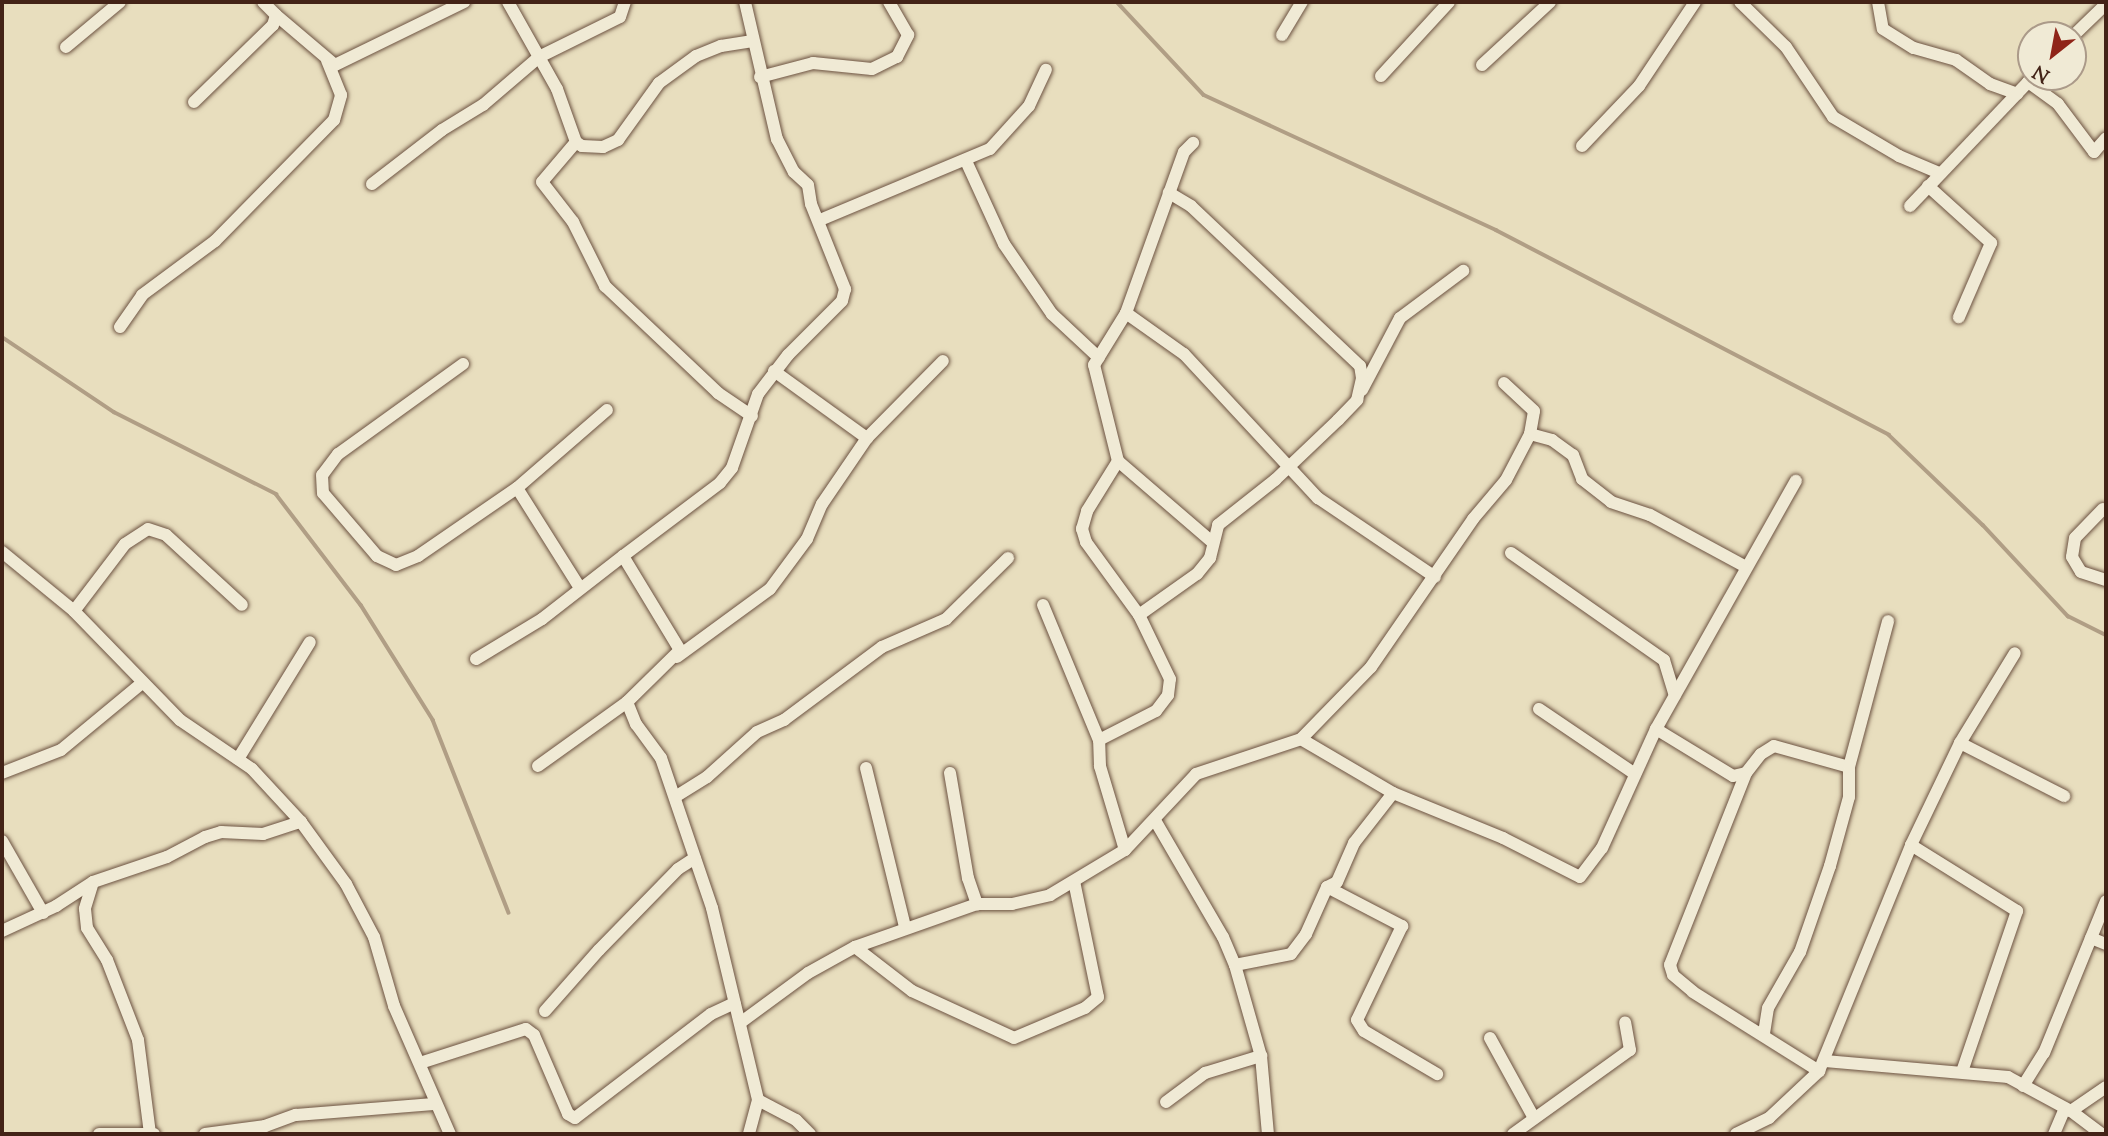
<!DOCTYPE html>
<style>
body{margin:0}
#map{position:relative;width:2108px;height:1136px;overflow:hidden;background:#e8debe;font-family:"Sorts Mill Goudy",serif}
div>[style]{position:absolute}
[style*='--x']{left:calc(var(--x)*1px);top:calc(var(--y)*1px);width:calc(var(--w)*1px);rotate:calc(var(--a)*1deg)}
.stream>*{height:3.5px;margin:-1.75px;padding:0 1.75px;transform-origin:1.75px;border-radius:1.75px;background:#b09e85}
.roads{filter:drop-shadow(0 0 2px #6c5241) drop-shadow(0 0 2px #6c5241)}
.minor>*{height:12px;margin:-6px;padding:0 6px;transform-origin:6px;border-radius:6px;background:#f0ead5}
span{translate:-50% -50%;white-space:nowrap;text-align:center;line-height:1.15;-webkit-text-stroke:5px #f0ead5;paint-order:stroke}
.frame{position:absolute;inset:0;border:4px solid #432317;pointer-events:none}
.north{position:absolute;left:2017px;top:21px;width:70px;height:70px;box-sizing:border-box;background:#f0ead5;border:2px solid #ab9a89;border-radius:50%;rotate:211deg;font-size:19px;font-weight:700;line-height:28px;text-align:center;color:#432317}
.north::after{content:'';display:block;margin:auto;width:24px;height:32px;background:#8f2418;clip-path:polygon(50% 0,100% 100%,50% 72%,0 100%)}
</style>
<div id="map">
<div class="stream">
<i style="--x:1117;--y:2;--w:127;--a:46.9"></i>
<i style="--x:1204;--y:95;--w:322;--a:24.8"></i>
<i style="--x:1496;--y:230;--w:443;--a:27.5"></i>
<i style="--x:1889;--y:435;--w:130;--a:43.8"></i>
<i style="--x:1983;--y:525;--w:125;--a:47"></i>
<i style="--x:2068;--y:616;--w:42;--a:26.6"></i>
<i style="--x:2;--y:337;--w:135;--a:33.8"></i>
<i style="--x:114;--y:412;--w:182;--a:26.8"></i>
<i style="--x:276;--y:494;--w:140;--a:52.6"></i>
<i style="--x:361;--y:605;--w:136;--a:57.9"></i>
<i style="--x:433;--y:720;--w:207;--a:68.5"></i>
</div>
<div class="roads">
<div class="minor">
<i style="--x:508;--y:2;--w:100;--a:60.6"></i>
<i style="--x:557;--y:89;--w:56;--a:70.3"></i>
<i style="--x:576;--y:142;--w:7;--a:34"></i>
<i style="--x:582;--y:146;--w:21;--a:3"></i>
<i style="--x:603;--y:147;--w:17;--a:-25"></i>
<i style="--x:618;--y:140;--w:70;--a:-54.3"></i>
<i style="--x:659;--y:83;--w:46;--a:-36.1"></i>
<i style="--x:696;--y:56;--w:27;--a:-22"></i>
<i style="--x:721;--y:46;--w:32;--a:-9"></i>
<i style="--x:745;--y:2;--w:141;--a:76.9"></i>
<i style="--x:777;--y:139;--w:37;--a:63"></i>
<i style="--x:794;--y:172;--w:19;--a:43"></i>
<i style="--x:808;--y:185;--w:19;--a:81"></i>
<i style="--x:811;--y:204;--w:92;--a:68.2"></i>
<i style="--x:845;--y:289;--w:12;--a:104"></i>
<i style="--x:842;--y:301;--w:76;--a:135"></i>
<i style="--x:788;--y:355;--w:49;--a:127.6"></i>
<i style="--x:758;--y:394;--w:78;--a:109.4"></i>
<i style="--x:732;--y:468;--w:19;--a:129"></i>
<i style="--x:720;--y:483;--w:121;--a:143"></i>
<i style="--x:623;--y:556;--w:110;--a:58.8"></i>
<i style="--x:680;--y:650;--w:74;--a:135.5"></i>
<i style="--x:627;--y:702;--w:24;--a:68"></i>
<i style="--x:636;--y:724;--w:42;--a:53.7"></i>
<i style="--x:661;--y:758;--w:158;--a:71.2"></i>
<i style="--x:712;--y:908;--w:197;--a:76.5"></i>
<i style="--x:758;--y:1100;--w:35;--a:105"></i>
<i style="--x:1740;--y:2;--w:64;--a:44.4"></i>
<i style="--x:1786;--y:47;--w:84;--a:56.1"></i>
<i style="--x:1833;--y:117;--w:77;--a:30.6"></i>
<i style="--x:1899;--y:156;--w:43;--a:23"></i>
<i style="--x:1878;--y:2;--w:27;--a:80"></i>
<i style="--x:1883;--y:29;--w:36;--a:32"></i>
<i style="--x:1914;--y:48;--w:44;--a:15.9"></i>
<i style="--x:1956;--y:60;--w:42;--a:35.2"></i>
<i style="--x:1990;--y:84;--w:29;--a:20"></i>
<i style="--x:276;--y:15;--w:77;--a:40.3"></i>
<i style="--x:335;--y:65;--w:144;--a:-26"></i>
<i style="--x:1282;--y:35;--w:39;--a:-59"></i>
<i style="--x:2073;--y:36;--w:46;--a:-44.1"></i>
<i style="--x:66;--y:47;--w:70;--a:-39.8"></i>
<i style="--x:1482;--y:65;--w:93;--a:-42.8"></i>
<i style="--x:1381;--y:76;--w:100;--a:-47.4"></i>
<i style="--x:760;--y:77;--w:55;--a:-14.8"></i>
<i style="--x:813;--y:63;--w:59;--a:5.8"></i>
<i style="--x:872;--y:69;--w:28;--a:-26"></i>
<i style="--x:897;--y:57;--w:25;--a:-63"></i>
<i style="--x:908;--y:35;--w:38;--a:-120"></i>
<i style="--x:2032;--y:77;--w:6;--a:129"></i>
<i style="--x:2028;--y:82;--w:37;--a:36"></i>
<i style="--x:2058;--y:104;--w:60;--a:53.1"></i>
<i style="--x:2094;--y:152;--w:18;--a:-49"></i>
<i style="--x:194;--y:102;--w:110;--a:-44.3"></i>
<i style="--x:273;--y:25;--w:10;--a:-73"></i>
<i style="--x:276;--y:15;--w:18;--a:-135"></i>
<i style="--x:576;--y:142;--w:52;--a:130.4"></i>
<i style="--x:542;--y:182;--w:51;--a:52.2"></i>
<i style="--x:573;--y:222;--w:72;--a:63.4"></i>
<i style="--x:605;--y:286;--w:156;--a:43.4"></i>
<i style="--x:718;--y:393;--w:41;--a:34.1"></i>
<i style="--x:1582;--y:146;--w:83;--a:-46.5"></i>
<i style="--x:1639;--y:86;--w:101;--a:-56.3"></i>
<i style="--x:966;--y:161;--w:91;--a:65.4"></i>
<i style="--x:1004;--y:244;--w:85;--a:55.6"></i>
<i style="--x:1052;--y:314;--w:64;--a:43.1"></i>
<i style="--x:372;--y:184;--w:88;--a:-37.6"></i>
<i style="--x:442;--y:130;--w:48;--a:-31.4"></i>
<i style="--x:483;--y:105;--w:74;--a:-40.6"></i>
<i style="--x:539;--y:57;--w:90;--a:-26.3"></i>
<i style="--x:620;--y:17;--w:16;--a:-72"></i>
<i style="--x:1928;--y:186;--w:85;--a:42.1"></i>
<i style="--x:1991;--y:243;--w:81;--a:113.4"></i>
<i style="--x:1910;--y:206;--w:171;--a:-46.4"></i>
<i style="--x:820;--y:220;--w:184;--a:-22.7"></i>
<i style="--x:990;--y:149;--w:58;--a:-47.8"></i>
<i style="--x:1029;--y:106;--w:40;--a:-65"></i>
<i style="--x:1126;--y:313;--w:71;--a:35.3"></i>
<i style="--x:1184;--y:354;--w:197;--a:47.1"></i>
<i style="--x:1318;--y:498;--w:141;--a:34"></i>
<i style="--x:120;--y:327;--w:39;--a:-55"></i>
<i style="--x:142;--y:295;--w:91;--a:-36.5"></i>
<i style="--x:215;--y:241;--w:170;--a:-45.5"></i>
<i style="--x:334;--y:120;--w:26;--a:-74"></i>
<i style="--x:341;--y:95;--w:37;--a:-112"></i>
<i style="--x:463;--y:364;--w:154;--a:144.2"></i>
<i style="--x:338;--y:454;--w:26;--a:127"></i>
<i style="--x:322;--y:475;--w:18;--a:87"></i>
<i style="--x:323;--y:493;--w:83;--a:49.4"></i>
<i style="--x:377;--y:556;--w:21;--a:25"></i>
<i style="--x:396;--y:565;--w:24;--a:-22"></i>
<i style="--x:418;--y:556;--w:120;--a:-34.5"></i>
<i style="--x:774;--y:371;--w:115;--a:35.8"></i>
<i style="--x:1362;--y:390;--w:81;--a:-62.2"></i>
<i style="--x:1400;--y:318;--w:79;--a:-36.7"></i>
<i style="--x:1530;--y:434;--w:23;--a:15"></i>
<i style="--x:1552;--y:440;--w:26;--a:36"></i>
<i style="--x:1573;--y:455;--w:26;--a:69"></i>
<i style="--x:1582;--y:479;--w:37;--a:38"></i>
<i style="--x:1611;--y:502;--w:41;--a:18.4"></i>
<i style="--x:1650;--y:515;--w:109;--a:28.4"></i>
<i style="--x:1118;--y:461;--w:123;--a:40.7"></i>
<i style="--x:2103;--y:509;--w:40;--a:134"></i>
<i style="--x:2075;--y:538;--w:19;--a:99"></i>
<i style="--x:2072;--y:557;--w:17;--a:59"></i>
<i style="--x:2081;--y:572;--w:26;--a:18"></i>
<i style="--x:2;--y:552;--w:93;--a:39.3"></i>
<i style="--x:74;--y:611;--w:152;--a:45.8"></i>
<i style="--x:180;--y:720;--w:87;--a:34.2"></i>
<i style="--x:252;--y:769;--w:72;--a:47.2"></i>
<i style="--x:301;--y:822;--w:77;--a:54"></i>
<i style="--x:346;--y:884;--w:60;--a:62.2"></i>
<i style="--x:374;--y:937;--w:72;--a:73.8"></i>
<i style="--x:394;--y:1006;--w:140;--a:66.4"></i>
<i style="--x:1511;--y:553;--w:187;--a:35"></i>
<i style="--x:1664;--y:660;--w:37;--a:73"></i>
<i style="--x:580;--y:588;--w:118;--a:-122.2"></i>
<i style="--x:517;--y:488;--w:119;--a:-40.9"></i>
<i style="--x:1043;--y:605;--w:146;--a:67.5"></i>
<i style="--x:74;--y:611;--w:84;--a:-52.7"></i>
<i style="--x:125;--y:544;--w:27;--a:-33"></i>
<i style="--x:148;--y:529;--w:19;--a:18"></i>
<i style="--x:166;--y:535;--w:103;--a:42.6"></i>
<i style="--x:1139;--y:615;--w:90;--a:-126"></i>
<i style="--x:1086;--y:542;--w:14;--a:-107"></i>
<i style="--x:1082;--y:529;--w:19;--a:-74"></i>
<i style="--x:1087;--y:511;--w:59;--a:-58.2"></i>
<i style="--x:1118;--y:461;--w:99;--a:-104"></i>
<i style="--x:1094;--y:365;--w:61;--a:-58.4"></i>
<i style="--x:1126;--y:313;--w:171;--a:-70.2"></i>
<i style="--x:1184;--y:152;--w:13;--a:-45"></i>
<i style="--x:677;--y:657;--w:115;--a:-36.2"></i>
<i style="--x:770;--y:589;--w:62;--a:-53.5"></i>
<i style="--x:807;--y:539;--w:38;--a:-67"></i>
<i style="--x:822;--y:504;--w:80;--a:-55.7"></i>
<i style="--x:867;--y:438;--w:108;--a:-45.4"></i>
<i style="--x:476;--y:659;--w:77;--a:-31.2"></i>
<i style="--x:542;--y:619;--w:103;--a:-37.9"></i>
<i style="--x:1539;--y:709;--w:116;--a:34.1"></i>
<i style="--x:1656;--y:729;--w:90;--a:31.4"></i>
<i style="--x:1733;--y:776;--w:13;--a:-13"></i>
<i style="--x:1746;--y:773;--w:24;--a:-52"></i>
<i style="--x:1761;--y:754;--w:15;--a:-32"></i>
<i style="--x:1774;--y:746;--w:78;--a:15.6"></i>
<i style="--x:1849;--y:767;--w:30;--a:90"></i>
<i style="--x:1849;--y:797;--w:72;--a:105.4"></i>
<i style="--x:1830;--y:866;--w:91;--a:109.2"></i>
<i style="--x:1800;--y:952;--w:64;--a:119.7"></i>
<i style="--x:1768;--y:1008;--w:25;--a:99"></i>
<i style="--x:1301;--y:739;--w:107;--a:30.4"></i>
<i style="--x:1393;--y:793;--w:119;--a:22.2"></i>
<i style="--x:1503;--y:838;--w:86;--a:26.9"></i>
<i style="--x:1580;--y:877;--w:36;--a:-53"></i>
<i style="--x:1602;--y:848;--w:131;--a:-65.6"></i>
<i style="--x:1656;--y:729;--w:285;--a:-60.6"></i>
<i style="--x:1960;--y:743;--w:117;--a:27"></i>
<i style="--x:238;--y:759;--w:137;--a:-58.4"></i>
<i style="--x:538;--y:766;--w:110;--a:-35.7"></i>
<i style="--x:1849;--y:767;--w:151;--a:-75"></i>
<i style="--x:866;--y:768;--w:164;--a:76.2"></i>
<i style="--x:2;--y:773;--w:63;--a:-21.3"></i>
<i style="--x:61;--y:750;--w:105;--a:-39.6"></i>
<i style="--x:950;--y:773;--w:107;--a:80.3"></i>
<i style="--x:968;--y:878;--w:28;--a:71"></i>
<i style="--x:1746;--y:773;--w:206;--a:111.6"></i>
<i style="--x:1670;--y:965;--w:10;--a:73"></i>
<i style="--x:1673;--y:975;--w:26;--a:40"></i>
<i style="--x:1693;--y:992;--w:149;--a:32.1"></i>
<i style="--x:675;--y:797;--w:38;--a:-32"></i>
<i style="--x:707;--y:777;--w:67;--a:-42"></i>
<i style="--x:757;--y:732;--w:30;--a:-24"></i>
<i style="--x:784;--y:720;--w:122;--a:-36.7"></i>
<i style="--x:882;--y:647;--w:70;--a:-23.6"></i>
<i style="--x:946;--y:619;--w:87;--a:-44.5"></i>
<i style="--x:1156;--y:822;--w:133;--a:59.8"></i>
<i style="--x:1223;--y:937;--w:30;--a:67"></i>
<i style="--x:1235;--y:965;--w:95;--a:74.1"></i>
<i style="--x:1261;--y:1056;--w:78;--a:84.9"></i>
<i style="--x:2;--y:841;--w:83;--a:60.3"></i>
<i style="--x:1911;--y:845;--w:125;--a:31.9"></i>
<i style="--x:2017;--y:911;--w:170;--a:108.9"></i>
<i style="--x:1125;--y:850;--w:88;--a:-106.6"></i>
<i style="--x:1100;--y:766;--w:26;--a:-92"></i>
<i style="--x:1099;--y:740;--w:64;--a:-27"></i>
<i style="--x:1156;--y:711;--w:20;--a:-53"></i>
<i style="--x:1168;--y:695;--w:16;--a:-83"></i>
<i style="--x:1170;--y:679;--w:71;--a:-115.8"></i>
<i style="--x:1139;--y:615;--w:71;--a:-35.3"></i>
<i style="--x:1197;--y:574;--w:21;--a:-51"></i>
<i style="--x:1210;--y:558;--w:34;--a:-76"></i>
<i style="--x:1218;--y:525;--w:73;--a:-38.3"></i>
<i style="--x:1275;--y:480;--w:87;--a:-43.6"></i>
<i style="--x:1338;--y:420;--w:28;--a:-46"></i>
<i style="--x:1357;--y:400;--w:23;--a:-77"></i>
<i style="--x:1362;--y:378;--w:12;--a:-99"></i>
<i style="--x:1360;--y:366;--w:233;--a:-136.6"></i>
<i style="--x:1191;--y:206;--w:26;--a:-149"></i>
<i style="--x:93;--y:882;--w:28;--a:107"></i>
<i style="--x:85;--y:909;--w:19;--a:84"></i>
<i style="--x:87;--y:928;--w:38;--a:58"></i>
<i style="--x:107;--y:960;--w:86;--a:68.8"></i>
<i style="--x:138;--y:1040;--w:95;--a:82.7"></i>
<i style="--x:1327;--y:887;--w:85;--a:27.5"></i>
<i style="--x:1402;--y:926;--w:104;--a:115.6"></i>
<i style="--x:1357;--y:1020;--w:13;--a:58"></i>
<i style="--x:1364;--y:1031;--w:85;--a:30.5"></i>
<i style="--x:2;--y:931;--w:60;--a:-24.8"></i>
<i style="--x:56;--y:906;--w:44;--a:-33"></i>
<i style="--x:93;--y:882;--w:78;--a:-18.7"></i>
<i style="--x:167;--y:857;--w:43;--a:-27.8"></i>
<i style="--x:205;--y:837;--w:17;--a:-17"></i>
<i style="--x:221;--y:832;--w:42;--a:2.7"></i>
<i style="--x:263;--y:834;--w:40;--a:-18"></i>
<i style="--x:2091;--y:938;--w:16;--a:22"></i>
<i style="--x:855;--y:947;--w:72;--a:37.7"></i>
<i style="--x:912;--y:991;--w:112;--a:24.7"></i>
<i style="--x:1014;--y:1038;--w:77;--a:-22.9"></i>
<i style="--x:1085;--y:1008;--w:17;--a:-40"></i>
<i style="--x:1098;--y:997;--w:118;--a:-101.7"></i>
<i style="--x:1235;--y:965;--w:57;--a:-11.1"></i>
<i style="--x:1291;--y:954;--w:25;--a:-53"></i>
<i style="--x:1306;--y:934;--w:51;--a:-65.9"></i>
<i style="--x:1327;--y:887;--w:11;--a:-27"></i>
<i style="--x:1337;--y:882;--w:43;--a:-66.4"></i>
<i style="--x:1354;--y:843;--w:63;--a:-52"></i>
<i style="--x:545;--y:1011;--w:81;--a:-48.5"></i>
<i style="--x:599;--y:950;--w:113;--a:-45.7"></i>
<i style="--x:678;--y:869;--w:20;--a:-33"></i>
<i style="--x:740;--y:1023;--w:84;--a:-36.3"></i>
<i style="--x:808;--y:973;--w:54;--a:-29"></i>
<i style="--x:855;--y:947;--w:129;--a:-19.4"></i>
<i style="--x:977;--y:904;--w:35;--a:0"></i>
<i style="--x:1012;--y:904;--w:39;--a:-13"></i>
<i style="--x:1050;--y:895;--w:87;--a:-31"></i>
<i style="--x:1125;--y:850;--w:104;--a:-46.9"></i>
<i style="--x:1196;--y:774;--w:111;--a:-18.4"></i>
<i style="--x:1301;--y:739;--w:100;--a:-45.8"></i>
<i style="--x:1371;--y:667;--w:180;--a:-55.4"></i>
<i style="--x:1473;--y:519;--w:51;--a:-49.8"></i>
<i style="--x:1506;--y:480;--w:52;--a:-62.4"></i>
<i style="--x:1530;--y:434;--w:23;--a:-80"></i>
<i style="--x:1534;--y:411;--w:41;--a:-137"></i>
<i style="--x:1490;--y:1038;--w:91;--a:61.2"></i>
<i style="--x:1825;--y:1061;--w:184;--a:5"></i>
<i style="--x:2008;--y:1077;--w:72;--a:28.4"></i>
<i style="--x:2071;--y:1111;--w:38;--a:37"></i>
<i style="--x:420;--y:1063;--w:111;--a:-17.8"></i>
<i style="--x:526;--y:1029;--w:10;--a:37"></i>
<i style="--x:534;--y:1035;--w:86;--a:66.7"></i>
<i style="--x:568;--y:1114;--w:8;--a:30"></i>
<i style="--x:575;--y:1118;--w:171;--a:-37.4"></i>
<i style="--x:711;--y:1014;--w:26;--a:-25"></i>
<i style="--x:2023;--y:1086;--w:39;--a:-58"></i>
<i style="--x:2044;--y:1053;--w:164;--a:-67.8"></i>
<i style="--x:758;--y:1100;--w:43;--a:27.8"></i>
<i style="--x:796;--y:1120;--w:20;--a:45"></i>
<i style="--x:1166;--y:1102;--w:49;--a:-36.6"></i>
<i style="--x:1205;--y:1073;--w:59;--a:-16.9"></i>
<i style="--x:2071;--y:1111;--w:42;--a:-34.4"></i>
<i style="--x:99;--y:1134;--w:55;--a:0"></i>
<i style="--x:205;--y:1134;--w:61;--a:-7.6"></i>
<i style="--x:265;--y:1126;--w:33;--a:-20"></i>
<i style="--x:296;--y:1115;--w:138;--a:-4.6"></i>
<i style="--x:1513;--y:1134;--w:144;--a:-35.7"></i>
<i style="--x:1630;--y:1050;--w:28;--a:-100"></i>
<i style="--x:1736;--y:1134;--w:37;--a:-26"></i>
<i style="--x:1769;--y:1118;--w:69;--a:-43.2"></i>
<i style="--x:1819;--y:1071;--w:244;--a:-67.8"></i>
<i style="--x:1911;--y:845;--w:113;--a:-64.3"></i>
<i style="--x:1960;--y:743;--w:105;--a:-58.6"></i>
<i style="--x:2054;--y:1134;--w:28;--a:-67"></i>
</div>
</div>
<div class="frame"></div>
<div class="north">N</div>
</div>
